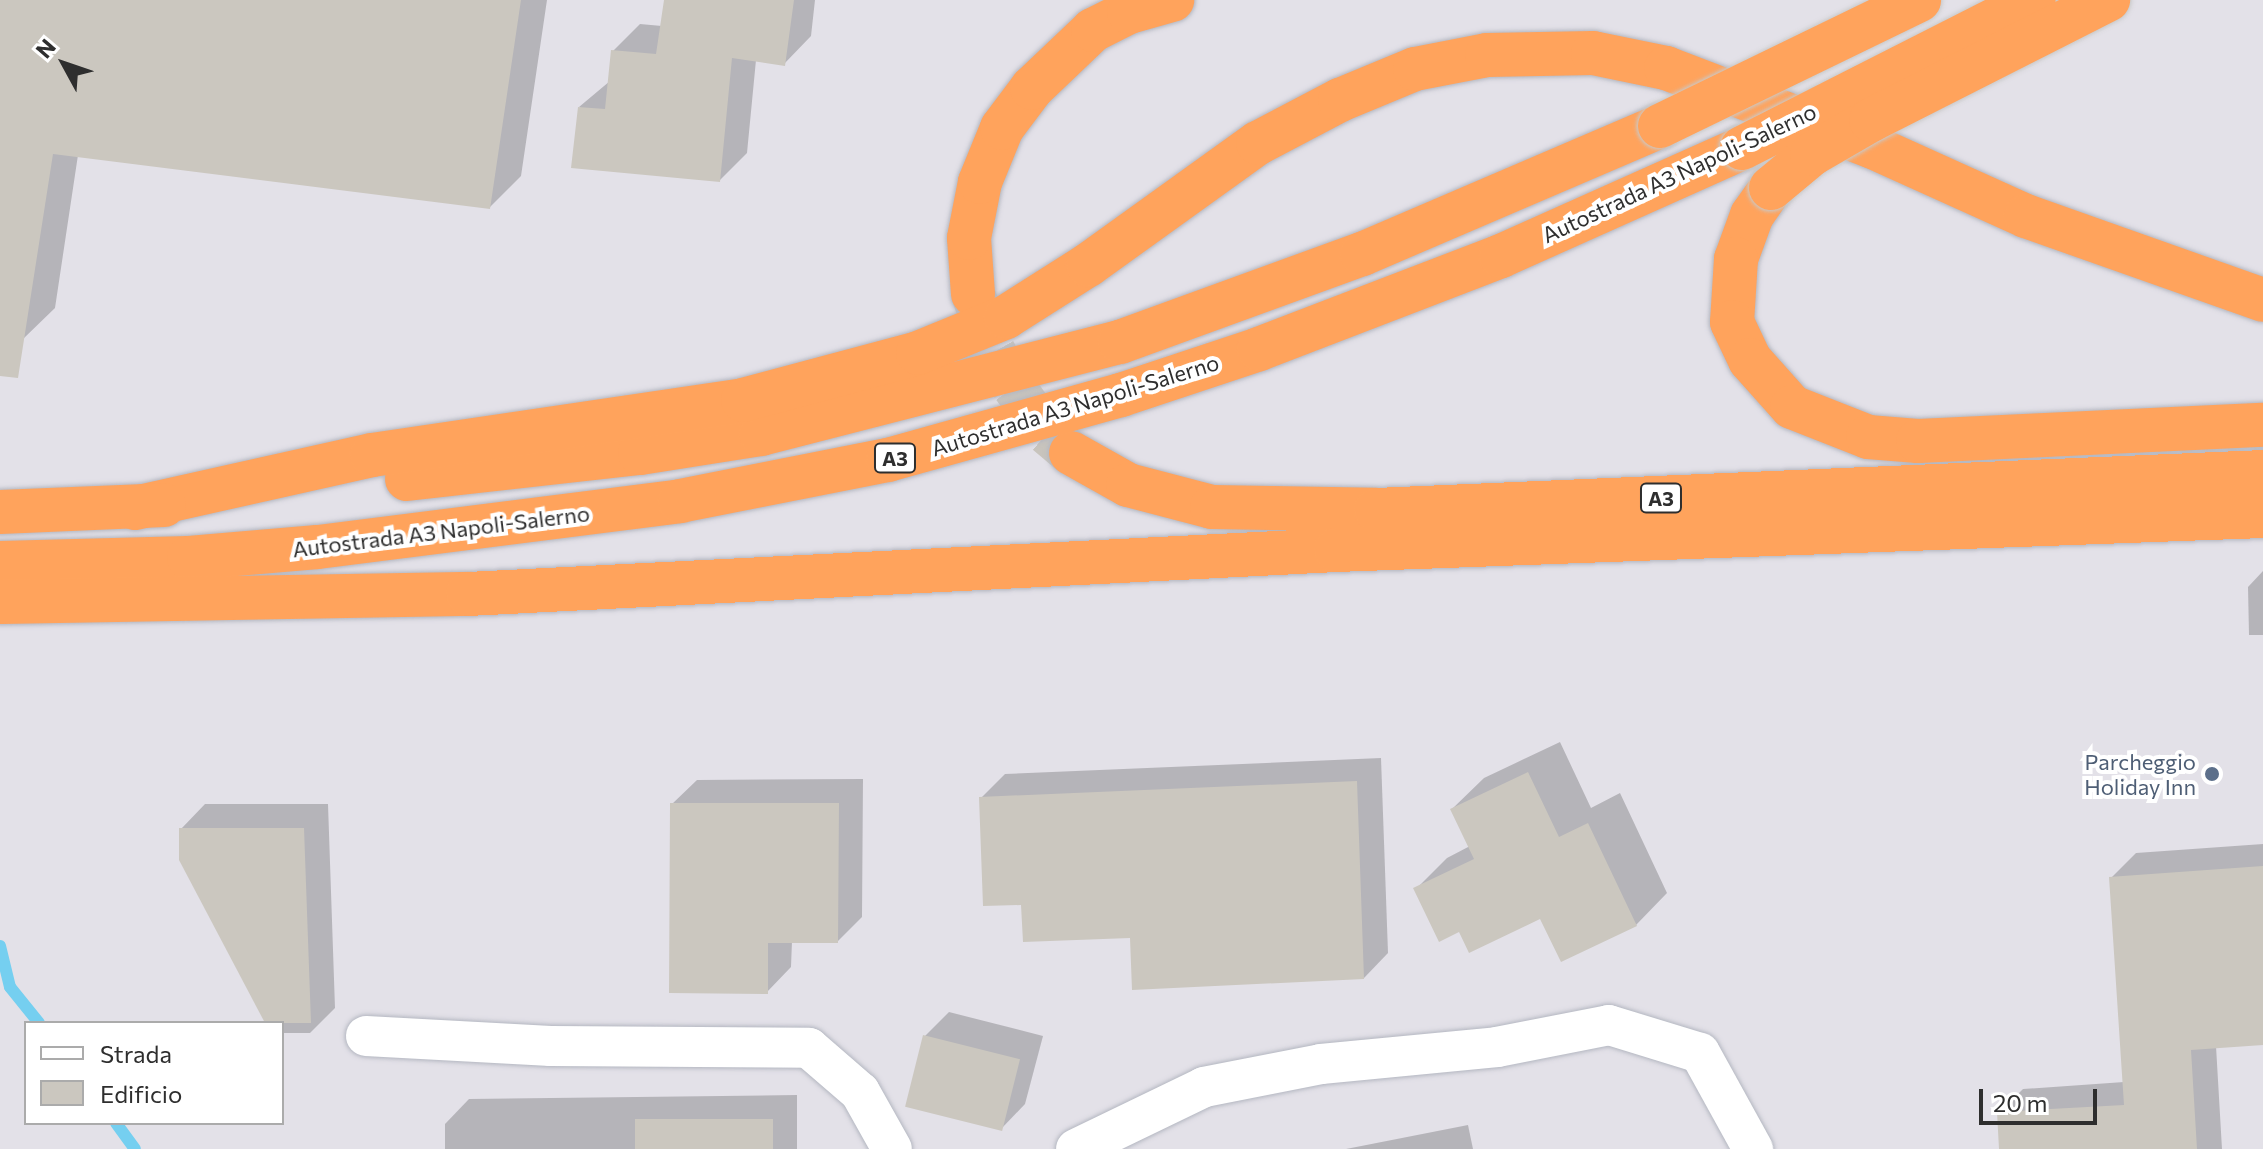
<!DOCTYPE html>
<style>
body{margin:0}
#map{position:relative;width:2263px;height:1149px;overflow:hidden;background:#efe9e1;font-family:Commissioner,sans-serif}
div>[style]{position:absolute}
[style*='--x']{left:calc(var(--x)*1px);top:calc(var(--y)*1px);width:calc(var(--w)*1px);rotate:calc(var(--a)*1deg)}
.industrial>*{inset:0;background:#e3e1e8}
.shadow>*{inset:0;background:#0003}
.stream>*{height:12px;margin:-6px;padding:0 6px;transform-origin:6px;border-radius:6px;background:#75cff0}
.building>*{inset:0;background:#cbc7bf;transform-origin:0 0}
.highway-tunnel>*{height:44px;margin-top:-22px;transform-origin:0;background:repeating-linear-gradient(90deg,#c8c4bd 0 44px,transparent 0 66px)}
.roads{filter:drop-shadow(0 0 2px #b4b7c1) drop-shadow(0 0 2px #b4b7c1)}
.street>*{height:40px;margin:-20px;padding:0 20px;transform-origin:20px;border-radius:20px;background:#fff}
.highway>*{height:44px;margin:-22px;padding:0 22px;transform-origin:22px;border-radius:22px;background:#ffa35c}
.bridges{filter:drop-shadow(0 0 2px #c9c9c9) drop-shadow(0 0 2px #c9c9c9)}
.highway-bridge>*{height:44px;margin:-22px;padding:0 22px;transform-origin:22px;border-radius:22px;background:#ffa35c}
.dots>*{width:22px;height:22px;translate:-50% -50%;box-sizing:border-box;border:4px solid #fff;border-radius:50%}
span{translate:-50% -50%;white-space:nowrap;text-align:center;line-height:1.15;-webkit-text-stroke:8px #fff;paint-order:stroke}
.shield-label span{padding:2px 6px;background:#fff;border:2px solid;border-radius:6px;-webkit-text-stroke-width:0}
.shield-label{font-size:20px;color:#2e2e2e;font-weight:700}
.street-label{font-size:22px;color:#2e2e2e}
.service-label{font-size:22px;color:#4e5e75}
.right{translate:-100% -50%;text-align:right}
.legend{position:absolute;left:24px;top:1021px;width:260px;height:104px;box-sizing:border-box;background:#fff;border:2px solid #ababab;margin:0;padding:10px 14px;list-style:none;font-size:24px;color:#2e2e2e}
.legend li{display:flex;align-items:center;gap:16px;height:40px}
.legend b{width:40px;border:2px solid #ababab}
.north{position:absolute;left:24px;top:24px;width:80px;height:80px;-webkit-text-stroke:6px #fff;paint-order:stroke;rotate:310deg;font-size:22px;font-weight:700;line-height:32px;text-align:center;color:#2e2e2e}
.north::after{content:'';display:block;margin:auto;width:28px;height:36px;background:#2e2e2e;clip-path:polygon(50% 0,100% 100%,50% 72%,0 100%)}
.scale{position:absolute;left:1979px;top:1089px;width:118px;height:36px;box-sizing:border-box;border:4px solid #2e2e2e;border-top:0;padding-left:10px;font-size:24px;line-height:28px;white-space:nowrap;color:#2e2e2e;-webkit-text-stroke:6px #fff;paint-order:stroke}
</style>
<div id="map">
<div class="industrial">
<i style="clip-path:polygon(evenodd,0 0,2263px 0,2263px 1149px,0 1149px,0 0,26px 1023px,282px 1023px,282px 1123px,26px 1123px,26px 1023px)"></i>
</div>
<div class="shadow">
<i style="clip-path:polygon(0 0,547px 0,521px 176px,490px 207px,78px 155px,55px 308px,23px 339px,0 335px)"></i>
<i style="clip-path:polygon(666px 0,815px 0,811px 36px,784px 64px,756px 60px,747px 153px,720px 180px,579px 107px,610px 81px,613px 51px,640px 24px,662px 26px)"></i>
<i style="clip-path:polygon(2263px 571px,2263px 635px,2249px 635px,2248px 587px)"></i>
<i style="clip-path:polygon(1560px 742px,1591px 808px,1620px 793px,1667px 893px,1636px 925px,1541px 917px,1460px 930px,1416px 889px,1447px 858px,1470px 846px,1452px 809px,1484px 778px)"></i>
<i style="clip-path:polygon(1381px 758px,1388px 953px,1364px 978px,1132px 935px,981px 798px,1005px 774px)"></i>
<i style="clip-path:polygon(863px 779px,862px 917px,838px 941px,792px 941px,791px 967px,767px 992px,672px 804px,697px 780px)"></i>
<i style="clip-path:polygon(205px 804px,328px 804px,335px 1008px,310px 1033px,282px 1033px,282px 1023px,267px 1023px,181px 829px)"></i>
<i style="clip-path:polygon(2263px 844px,2263px 1043px,2216px 1046px,2222px 1149px,2001px 1149px,1999px 1113px,2023px 1089px,2124px 1082px,2111px 878px,2136px 853px)"></i>
<i style="clip-path:polygon(949px 1012px,1043px 1036px,1025px 1104px,1001px 1129px,925px 1036px)"></i>
<i style="clip-path:polygon(797px 1095px,797px 1149px,445px 1149px,445px 1124px,469px 1099px)"></i>
<i style="clip-path:polygon(1468px 1125px,1473px 1149px,1346px 1149px)"></i>
</div>
<div class="stream">
<i style="--x:0;--y:946;--w:42;--a:76.3"></i>
<i style="--x:10;--y:987;--w:46;--a:51.1"></i>
<i style="--x:116;--y:1123;--w:32;--a:54"></i>
</div>
<div class="building">
<i style="clip-path:polygon(0 0,521px 0,490px 209px,53px 154px,18px 378px,0 376px)"></i>
<i style="clip-path:polygon(664px 0,794px 0,785px 66px,732px 58px,720px 182px,571px 168px,578px 107px,605px 109px,611px 50px,656px 54px)"></i>
<i style="clip-path:polygon(1528px 772px,1559px 837px,1588px 823px,1637px 926px,1561px 962px,1540px 919px,1469px 953px,1459px 932px,1439px 942px,1413px 888px,1474px 859px,1450px 809px)"></i>
<i style="clip-path:polygon(1357px 781px,1364px 979px,1132px 990px,1130px 938px,1023px 942px,1021px 905px,983px 906px,979px 797px)"></i>
<i style="clip-path:polygon(670px 803px,839px 803px,838px 943px,768px 943px,768px 994px,669px 993px)"></i>
<i style="clip-path:polygon(179px 828px,304px 828px,311px 1023px,265px 1023px,179px 860px)"></i>
<i style="clip-path:polygon(2263px 866px,2263px 1045px,2191px 1050px,2197px 1149px,1999px 1149px,1997px 1112px,2124px 1105px,2109px 877px)"></i>
<i style="left:923px;top:1035px;width:100px;height:74px;rotate:14deg"></i>
<i style="left:773px;top:1119px;width:30px;height:138px;rotate:90deg"></i>
</div>
<div class="highway-tunnel">
<i style="--x:973;--y:294;--w:62;--a:70.1"></i>
<i style="--x:994;--y:352;--w:40;--a:60.3"></i>
<i style="--x:1014;--y:387;--w:57;--a:54.3"></i>
<i style="--x:1047;--y:433;--w:31;--a:40"></i>
</div>
<div class="roads">
<div class="street">
<i style="--x:366;--y:1036;--w:185;--a:3.1"></i>
<i style="--x:551;--y:1046;--w:258;--a:0.4"></i>
<i style="--x:809;--y:1048;--w:67;--a:40.8"></i>
<i style="--x:860;--y:1092;--w:65;--a:60.7"></i>
<i style="--x:1076;--y:1149;--w:142;--a:-25.8"></i>
<i style="--x:1204;--y:1087;--w:119;--a:-11.1"></i>
<i style="--x:1321;--y:1064;--w:177;--a:-5.5"></i>
<i style="--x:1497;--y:1047;--w:114;--a:-11.1"></i>
<i style="--x:1609;--y:1025;--w:95;--a:17.1"></i>
<i style="--x:1700;--y:1053;--w:110;--a:61.1"></i>
</div>
<div class="highway">
<i style="--x:1771;--y:188;--w:33;--a:125"></i>
<i style="--x:1752;--y:215;--w:47;--a:110"></i>
<i style="--x:1736;--y:259;--w:63;--a:93.6"></i>
<i style="--x:1732;--y:322;--w:42;--a:64.7"></i>
<i style="--x:1750;--y:360;--w:63;--a:48.2"></i>
<i style="--x:1792;--y:407;--w:82;--a:21.5"></i>
<i style="--x:1868;--y:437;--w:50;--a:4.6"></i>
<i style="--x:1918;--y:441;--w:345;--a:-2.7"></i>
<i style="--x:973;--y:294;--w:56;--a:-94.1"></i>
<i style="--x:969;--y:238;--w:57;--a:-78.9"></i>
<i style="--x:980;--y:182;--w:58;--a:-67.8"></i>
<i style="--x:1002;--y:128;--w:50;--a:-53.1"></i>
<i style="--x:1032;--y:88;--w:84;--a:-43.6"></i>
<i style="--x:1093;--y:30;--w:40;--a:-26.6"></i>
<i style="--x:1129;--y:12;--w:45;--a:-15.6"></i>
<i style="--x:1071;--y:453;--w:65;--a:29.3"></i>
<i style="--x:1128;--y:485;--w:87;--a:14.7"></i>
<i style="--x:1212;--y:507;--w:164;--a:1"></i>
<i style="--x:1376;--y:510;--w:888;--a:-2.45"></i>
<i style="--x:407;--y:479;--w:234;--a:-6.4"></i>
<i style="--x:640;--y:453;--w:122;--a:-8.9"></i>
<i style="--x:761;--y:434;--w:371;--a:-14.4"></i>
<i style="--x:1120;--y:342;--w:258;--a:-20"></i>
<i style="--x:1362;--y:254;--w:324;--a:-23.2"></i>
<i style="--x:135;--y:508;--w:243;--a:-12.6"></i>
<i style="--x:372;--y:455;--w:375;--a:-8.4"></i>
<i style="--x:743;--y:400;--w:181;--a:-15"></i>
<i style="--x:918;--y:353;--w:95;--a:-22.2"></i>
<i style="--x:1006;--y:317;--w:97;--a:-32.4"></i>
<i style="--x:1088;--y:265;--w:209;--a:-35.7"></i>
<i style="--x:1258;--y:143;--w:93;--a:-27.7"></i>
<i style="--x:1340;--y:100;--w:81;--a:-22.5"></i>
<i style="--x:1415;--y:69;--w:73;--a:-11"></i>
<i style="--x:1487;--y:55;--w:106;--a:-1.1"></i>
<i style="--x:1593;--y:53;--w:75;--a:11.6"></i>
<i style="--x:1666;--y:68;--w:222;--a:20.9"></i>
<i style="--x:1873;--y:147;--w:168;--a:24.3"></i>
<i style="--x:2026;--y:216;--w:251;--a:19.5"></i>
<i style="--x:0;--y:512;--w:164;--a:-2.4"></i>
<i style="--x:0;--y:563;--w:189;--a:-1.5"></i>
<i style="--x:189;--y:558;--w:129;--a:-4.9"></i>
<i style="--x:318;--y:547;--w:365;--a:-7.2"></i>
<i style="--x:680;--y:501;--w:212;--a:-11.2"></i>
<i style="--x:888;--y:460;--w:242;--a:-15.6"></i>
<i style="--x:1121;--y:395;--w:145;--a:-18.4"></i>
<i style="--x:1259;--y:349;--w:259;--a:-21"></i>
<i style="--x:1501;--y:256;--w:264;--a:-24.1"></i>
<i style="--x:0;--y:602;--w:468;--a:-1"></i>
<i style="--x:468;--y:594;--w:869;--a:-2.9"></i>
<i style="--x:1336;--y:550;--w:928;--a:-2.1"></i>
</div>
</div>
<div class="bridges">
<div class="highway-bridge">
<i style="--x:1660;--y:126;--w:288;--a:-25.9"></i>
<i style="--x:1742;--y:148;--w:327;--a:-26.9"></i>
<i style="--x:1771;--y:188;--w:53;--a:-39.7"></i>
<i style="--x:1812;--y:154;--w:68;--a:-30"></i>
<i style="--x:1871;--y:120;--w:266;--a:-26.9"></i>
</div>
</div>
<div class="dots">
<i style="left:2212px;top:774px;background:#5c6f8a"></i>
</div>
<div class="shield-label">
<span style="left:895px;top:458px">A3</span>
<span style="left:1661px;top:498px">A3</span>
</div>
<div class="street-label">
<span style="left:1679px;top:173px;rotate:-25deg">Autostrada A3 Napoli-Salerno</span>
<span style="left:1075px;top:405px;rotate:-17deg">Autostrada A3 Napoli-Salerno</span>
<span style="left:441px;top:531px;rotate:-7deg">Autostrada A3 Napoli-Salerno</span>
</div>
<div class="service-label">
<span class="right" style="left:2196px;top:774px">Parcheggio<br>Holiday Inn</span>
</div>
<ul class="legend">
<li><b style="height:10px;background:#fff"></b>Strada</li>
<li><b style="height:22px;background:#cbc7bf"></b>Edificio</li>
</ul>
<div class="north">N</div>
<div class="scale">20 m</div>
</div>
